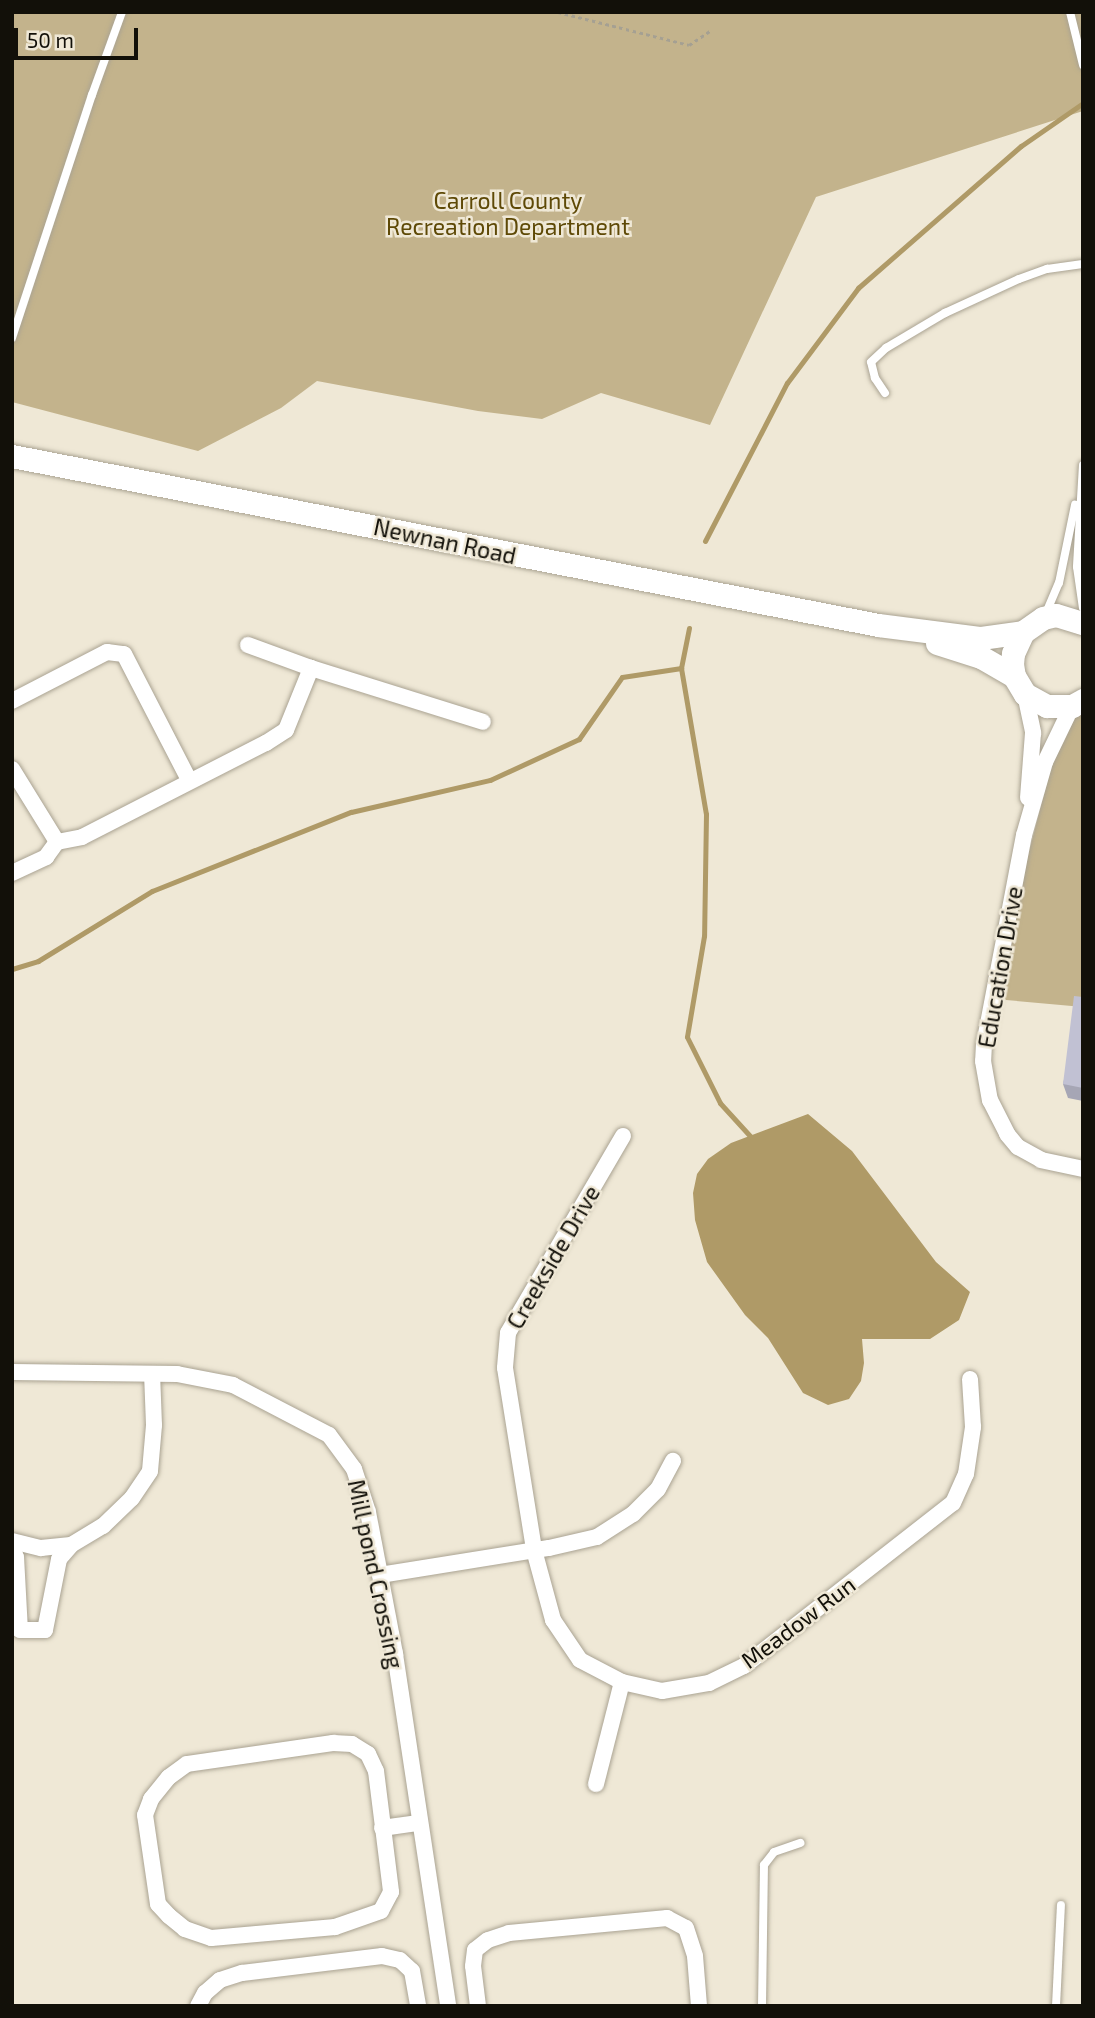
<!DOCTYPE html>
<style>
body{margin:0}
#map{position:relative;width:1095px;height:2018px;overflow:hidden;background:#efe8d6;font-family:"Exo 2",sans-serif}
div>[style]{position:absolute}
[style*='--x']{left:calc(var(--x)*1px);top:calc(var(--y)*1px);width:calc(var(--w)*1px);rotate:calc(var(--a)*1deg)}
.green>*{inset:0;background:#c3b38c}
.water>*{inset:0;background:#af9a67}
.stream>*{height:5px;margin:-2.5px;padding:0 2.5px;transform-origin:2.5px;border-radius:2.5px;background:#af9a67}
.path>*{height:2.5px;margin-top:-1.25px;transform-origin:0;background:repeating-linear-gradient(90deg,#a5a092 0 3.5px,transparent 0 7px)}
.roads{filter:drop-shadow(0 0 2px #aaa392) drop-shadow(0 0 2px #aaa392)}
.service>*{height:8px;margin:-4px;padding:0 4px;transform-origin:4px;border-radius:4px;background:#fff}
.minor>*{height:16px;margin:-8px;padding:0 8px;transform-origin:8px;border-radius:8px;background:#fff}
.primary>*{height:23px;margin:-11.5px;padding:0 11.5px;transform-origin:11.5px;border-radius:11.5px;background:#fff}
.wall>*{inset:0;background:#a6a6b5}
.building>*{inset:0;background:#c1c1d3}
span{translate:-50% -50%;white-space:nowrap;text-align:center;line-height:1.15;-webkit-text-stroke:5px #efe8d6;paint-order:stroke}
.park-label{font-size:23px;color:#5e4906}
.street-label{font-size:23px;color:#121009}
.frame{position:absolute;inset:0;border:14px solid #121009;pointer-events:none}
.scale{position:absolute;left:14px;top:28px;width:124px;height:32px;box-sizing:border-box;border:4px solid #121009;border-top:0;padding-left:9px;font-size:21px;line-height:24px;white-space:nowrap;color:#121009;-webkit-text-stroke:5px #efe8d6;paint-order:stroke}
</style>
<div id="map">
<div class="green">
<i style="clip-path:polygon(12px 12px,1083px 12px,1083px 111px,816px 197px,710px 425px,601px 393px,542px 419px,478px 411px,317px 381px,281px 408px,198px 451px,12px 402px)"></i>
<i style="clip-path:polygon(1083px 708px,1083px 1007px,1006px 1000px,995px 987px,996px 978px,1053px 760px,1074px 714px)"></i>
</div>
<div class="water">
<i style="clip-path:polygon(808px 1114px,852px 1151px,936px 1262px,970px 1292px,959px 1320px,930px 1339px,862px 1339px,864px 1363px,861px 1381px,849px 1399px,828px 1405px,803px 1393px,768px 1338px,745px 1315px,707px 1262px,695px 1220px,693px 1193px,697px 1174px,708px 1159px,731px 1143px)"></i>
</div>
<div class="stream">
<i style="--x:705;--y:541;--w:178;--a:-62.6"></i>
<i style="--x:787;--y:383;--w:119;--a:-53.2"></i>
<i style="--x:858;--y:288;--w:216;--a:-41.1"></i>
<i style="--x:1021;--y:146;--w:75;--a:-34.7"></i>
<i style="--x:689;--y:628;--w:41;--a:101.3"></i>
<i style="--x:681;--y:668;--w:148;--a:80.3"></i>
<i style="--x:706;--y:814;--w:122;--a:90.9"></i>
<i style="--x:704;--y:936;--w:102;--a:99.6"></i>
<i style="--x:687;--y:1037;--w:74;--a:63.4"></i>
<i style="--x:720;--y:1103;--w:45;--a:47.7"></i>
<i style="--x:12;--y:969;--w:27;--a:-17"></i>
<i style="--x:38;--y:961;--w:134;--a:-31.6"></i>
<i style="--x:152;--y:891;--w:214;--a:-21.7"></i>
<i style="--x:351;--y:812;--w:143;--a:-13"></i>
<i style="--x:490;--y:780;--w:98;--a:-24.7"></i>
<i style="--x:579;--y:739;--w:75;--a:-55.3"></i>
<i style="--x:622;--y:677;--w:60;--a:-8.7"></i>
</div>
<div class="path">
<i style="--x:558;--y:12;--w:135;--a:14.1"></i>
<i style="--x:689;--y:45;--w:25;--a:-34"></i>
</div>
<div class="roads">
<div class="service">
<i style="--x:1070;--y:12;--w:55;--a:76.2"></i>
<i style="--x:12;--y:338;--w:256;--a:-71.8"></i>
<i style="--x:92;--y:95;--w:88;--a:-70.1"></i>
<i style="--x:885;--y:393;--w:18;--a:-124"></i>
<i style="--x:875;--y:378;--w:16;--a:-104"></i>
<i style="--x:871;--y:362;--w:21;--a:-43"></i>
<i style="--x:886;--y:348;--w:69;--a:-30.7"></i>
<i style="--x:945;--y:313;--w:81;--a:-24.7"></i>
<i style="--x:1019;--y:279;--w:30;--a:-20"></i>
<i style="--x:1047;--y:269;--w:36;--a:-8"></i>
<i style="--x:1083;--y:465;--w:102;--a:93.4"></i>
<i style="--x:1077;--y:567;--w:41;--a:81.7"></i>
<i style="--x:1046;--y:613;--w:33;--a:-67"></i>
<i style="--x:1059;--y:583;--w:80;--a:-78.4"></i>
<i style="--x:762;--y:2006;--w:141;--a:-89.2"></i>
<i style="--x:764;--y:1865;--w:16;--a:-52"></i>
<i style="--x:774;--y:1852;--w:28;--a:-19"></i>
<i style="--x:1056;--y:2006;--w:101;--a:-87.2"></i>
</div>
<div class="minor">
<i style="--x:248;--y:645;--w:67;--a:20.1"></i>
<i style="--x:1025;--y:694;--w:40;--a:78"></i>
<i style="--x:1033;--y:733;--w:65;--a:94.4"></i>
<i style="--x:12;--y:701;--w:107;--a:-27.3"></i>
<i style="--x:107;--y:652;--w:17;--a:7"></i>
<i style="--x:124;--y:654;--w:142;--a:62.7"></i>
<i style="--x:1072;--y:706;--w:62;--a:115.7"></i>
<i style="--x:1045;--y:762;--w:76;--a:106"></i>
<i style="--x:1024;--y:835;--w:213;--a:100.8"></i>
<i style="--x:984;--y:1044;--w:17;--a:93"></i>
<i style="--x:983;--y:1061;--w:40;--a:80"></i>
<i style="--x:990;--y:1100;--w:38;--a:63"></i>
<i style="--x:1007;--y:1134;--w:17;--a:50"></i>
<i style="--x:1018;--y:1147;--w:26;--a:29"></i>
<i style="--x:1041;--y:1160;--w:43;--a:12.1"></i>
<i style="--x:12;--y:769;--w:86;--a:58.3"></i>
<i style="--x:57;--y:842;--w:25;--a:-11"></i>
<i style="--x:82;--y:837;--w:207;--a:-27.1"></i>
<i style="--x:266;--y:743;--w:24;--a:-33"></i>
<i style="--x:286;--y:730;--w:67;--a:-68"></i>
<i style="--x:311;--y:668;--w:180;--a:17.4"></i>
<i style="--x:12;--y:873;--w:38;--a:-25"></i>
<i style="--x:46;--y:857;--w:19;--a:-54"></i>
<i style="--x:623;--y:1136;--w:228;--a:120.3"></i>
<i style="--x:508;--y:1333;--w:35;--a:95"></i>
<i style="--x:505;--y:1368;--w:184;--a:80.9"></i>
<i style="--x:534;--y:1550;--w:73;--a:74.8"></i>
<i style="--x:553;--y:1620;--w:48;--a:56"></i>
<i style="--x:580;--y:1660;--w:47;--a:27.6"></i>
<i style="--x:622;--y:1682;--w:41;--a:12.7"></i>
<i style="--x:662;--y:1691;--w:48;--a:-9.7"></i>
<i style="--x:709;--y:1683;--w:39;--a:-26"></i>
<i style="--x:744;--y:1666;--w:265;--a:-38"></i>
<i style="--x:953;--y:1503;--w:32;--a:-66"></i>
<i style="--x:966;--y:1474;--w:48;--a:-81.5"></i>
<i style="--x:973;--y:1427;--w:48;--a:-93.6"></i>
<i style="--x:12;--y:1372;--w:165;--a:0.7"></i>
<i style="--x:177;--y:1374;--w:57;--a:11.1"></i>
<i style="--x:233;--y:1385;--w:108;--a:27.5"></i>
<i style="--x:329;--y:1435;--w:42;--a:53.7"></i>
<i style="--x:354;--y:1469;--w:45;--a:72"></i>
<i style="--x:368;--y:1512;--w:145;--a:79.2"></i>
<i style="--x:395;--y:1654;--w:356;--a:81.4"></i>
<i style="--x:12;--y:1541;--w:30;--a:14"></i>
<i style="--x:41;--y:1548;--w:30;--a:-6"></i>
<i style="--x:71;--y:1545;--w:37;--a:-31"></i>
<i style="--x:103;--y:1526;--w:40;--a:-44"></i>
<i style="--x:132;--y:1498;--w:32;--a:-56"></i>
<i style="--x:150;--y:1471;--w:46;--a:-85"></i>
<i style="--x:154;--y:1425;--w:51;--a:-92.2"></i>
<i style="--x:12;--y:1551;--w:7;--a:56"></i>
<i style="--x:16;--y:1557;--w:73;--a:86.9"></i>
<i style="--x:20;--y:1630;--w:25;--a:0"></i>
<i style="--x:45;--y:1630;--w:72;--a:-78.8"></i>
<i style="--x:59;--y:1559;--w:18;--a:-49"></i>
<i style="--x:380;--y:1575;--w:171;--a:-9.1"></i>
<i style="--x:549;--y:1548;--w:49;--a:-12.9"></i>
<i style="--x:597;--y:1537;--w:43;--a:-32.6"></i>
<i style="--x:633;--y:1514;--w:35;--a:-45"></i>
<i style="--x:658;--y:1489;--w:32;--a:-62"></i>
<i style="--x:333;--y:1743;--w:19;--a:3"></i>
<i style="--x:352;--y:1744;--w:19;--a:32"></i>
<i style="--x:368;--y:1754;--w:19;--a:65"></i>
<i style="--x:376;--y:1771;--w:122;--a:82.9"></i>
<i style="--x:391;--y:1892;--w:21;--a:118"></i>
<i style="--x:381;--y:1911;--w:49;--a:160.8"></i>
<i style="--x:335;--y:1927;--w:124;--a:174.9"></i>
<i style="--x:211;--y:1938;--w:28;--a:-161"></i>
<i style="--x:185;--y:1929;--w:21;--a:-141"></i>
<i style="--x:169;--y:1916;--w:16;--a:-133"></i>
<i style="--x:158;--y:1904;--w:90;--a:-98.3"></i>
<i style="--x:145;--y:1815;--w:17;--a:-69"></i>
<i style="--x:151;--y:1799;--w:28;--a:-51"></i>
<i style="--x:169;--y:1777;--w:22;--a:-36"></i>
<i style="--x:187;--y:1764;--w:148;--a:-8.2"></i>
<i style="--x:596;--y:1784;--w:105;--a:-75.7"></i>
<i style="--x:382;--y:1828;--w:37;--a:-8"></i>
<i style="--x:198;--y:2006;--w:15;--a:-62"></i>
<i style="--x:205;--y:1993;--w:20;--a:-41"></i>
<i style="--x:220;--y:1980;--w:23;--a:-18"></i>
<i style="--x:242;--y:1973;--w:141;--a:-6.9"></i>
<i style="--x:382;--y:1956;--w:18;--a:13"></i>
<i style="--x:400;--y:1960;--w:16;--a:43"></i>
<i style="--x:412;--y:1971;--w:36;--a:80"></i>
<i style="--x:478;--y:2006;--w:40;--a:-97.1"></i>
<i style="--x:473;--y:1966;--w:16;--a:-83"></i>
<i style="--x:475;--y:1950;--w:16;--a:-38"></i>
<i style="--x:488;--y:1940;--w:22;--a:-18"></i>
<i style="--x:509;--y:1933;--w:159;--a:-5.4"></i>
<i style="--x:667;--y:1918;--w:21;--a:28"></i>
<i style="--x:686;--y:1928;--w:29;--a:72"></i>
<i style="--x:695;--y:1956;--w:50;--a:85.4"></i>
</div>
<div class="primary">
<i style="--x:12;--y:456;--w:882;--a:11.04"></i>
<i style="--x:878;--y:625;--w:104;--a:7.2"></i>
<i style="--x:981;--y:638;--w:42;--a:-8.1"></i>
<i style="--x:1023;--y:632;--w:24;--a:-35"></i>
<i style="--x:1043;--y:618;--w:13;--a:-13"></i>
<i style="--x:1056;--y:615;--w:28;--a:17"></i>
<i style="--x:1023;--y:632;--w:23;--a:115"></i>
<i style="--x:1013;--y:653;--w:11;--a:95"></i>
<i style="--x:1012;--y:664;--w:12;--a:81"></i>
<i style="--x:1014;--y:676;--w:21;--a:59"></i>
<i style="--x:1025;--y:694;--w:25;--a:29"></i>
<i style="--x:1047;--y:706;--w:25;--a:0"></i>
<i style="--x:1072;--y:706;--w:13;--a:-29"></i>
<i style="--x:937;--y:643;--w:46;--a:17.7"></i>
<i style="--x:981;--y:657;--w:38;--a:30"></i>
</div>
</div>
<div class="wall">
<i style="clip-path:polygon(1083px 997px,1083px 1101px,1068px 1098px,1063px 1084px)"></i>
</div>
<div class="building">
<i style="clip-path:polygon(1074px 996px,1083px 997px,1083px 1088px,1063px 1084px)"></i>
</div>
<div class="park-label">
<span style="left:508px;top:213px">Carroll County<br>Recreation Department</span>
</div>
<div class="street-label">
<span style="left:445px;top:541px;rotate:12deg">Newnan Road</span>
<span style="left:1000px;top:967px;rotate:-80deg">Education Drive</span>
<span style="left:553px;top:1257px;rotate:-60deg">Creekside Drive</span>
<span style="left:376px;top:1574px;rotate:78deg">Mill pond Crossing</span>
<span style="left:798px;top:1622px;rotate:-37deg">Meadow Run</span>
</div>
<div class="frame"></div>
<div class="scale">50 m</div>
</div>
